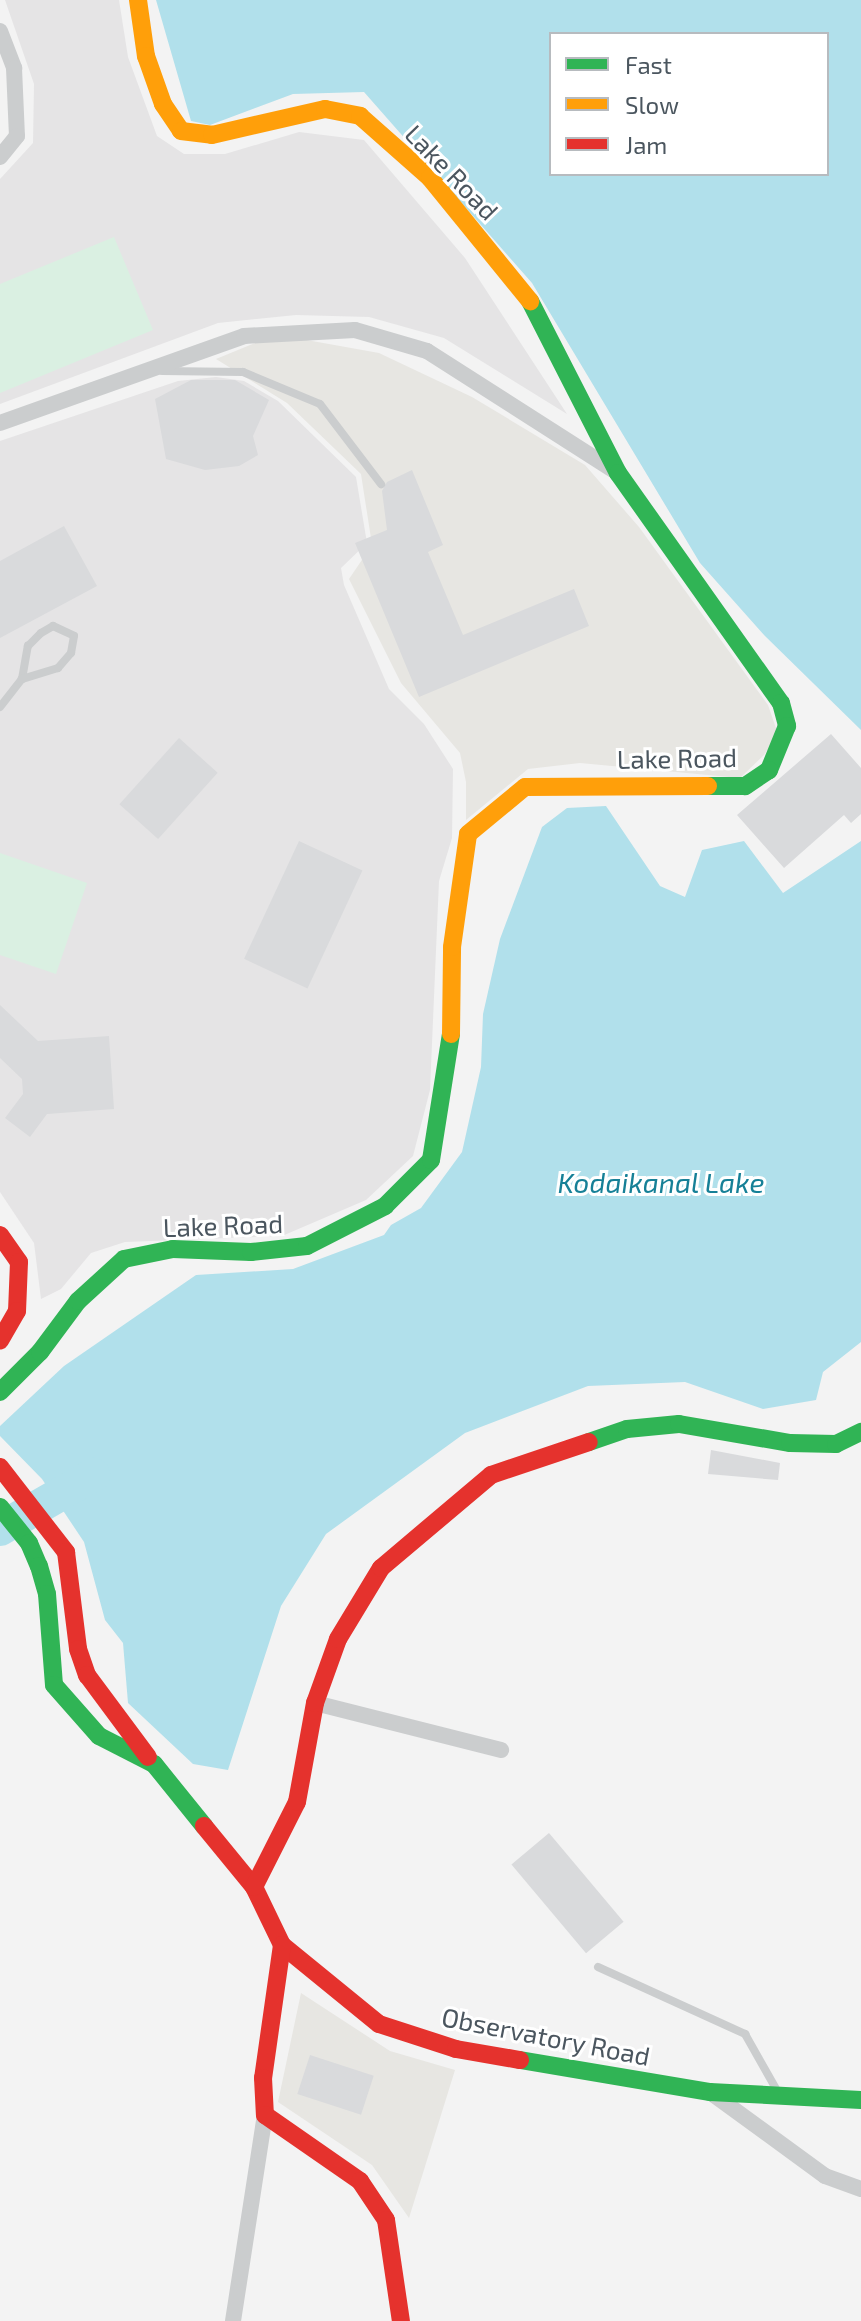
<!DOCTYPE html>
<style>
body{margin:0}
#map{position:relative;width:861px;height:2321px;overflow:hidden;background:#f3f3f3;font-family:"Exo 2",sans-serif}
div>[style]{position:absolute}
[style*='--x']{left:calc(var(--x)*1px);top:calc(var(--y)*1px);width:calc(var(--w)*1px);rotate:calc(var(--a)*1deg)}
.commercial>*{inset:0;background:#e7e6e2}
.education>*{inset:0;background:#e5e4e5}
.green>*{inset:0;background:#daf0e2}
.water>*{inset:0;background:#b1e0eb}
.river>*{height:34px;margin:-17px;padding:0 17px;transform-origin:17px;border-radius:17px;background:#b1e0eb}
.building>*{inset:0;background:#d9dadc;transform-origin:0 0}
.lane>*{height:8px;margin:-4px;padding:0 4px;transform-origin:4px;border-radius:4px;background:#cbcdce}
.street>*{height:16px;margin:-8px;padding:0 8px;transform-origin:8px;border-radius:8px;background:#cbcdce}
.fast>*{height:18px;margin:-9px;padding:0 9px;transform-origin:9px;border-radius:9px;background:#30b455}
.slow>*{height:18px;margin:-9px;padding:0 9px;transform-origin:9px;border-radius:9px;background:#ff9f0a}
.jam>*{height:18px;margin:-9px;padding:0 9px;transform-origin:9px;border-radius:9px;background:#e5322d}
span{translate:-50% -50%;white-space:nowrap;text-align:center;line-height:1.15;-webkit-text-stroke:6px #fff;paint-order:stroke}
.street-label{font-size:26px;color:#4b565f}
.water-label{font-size:28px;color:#168097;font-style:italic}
.legend{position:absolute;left:549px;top:32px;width:280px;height:144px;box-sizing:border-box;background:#fff;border:2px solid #b7bbbf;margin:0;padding:10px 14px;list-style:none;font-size:24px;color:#4b565f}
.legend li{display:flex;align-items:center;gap:16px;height:40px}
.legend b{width:40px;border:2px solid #b7bbbf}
</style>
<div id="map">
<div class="commercial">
<i style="clip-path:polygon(301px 339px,379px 353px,472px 397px,585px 465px,639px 527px,768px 705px,778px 734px,764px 755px,740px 778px,580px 763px,528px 769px,466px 820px,466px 782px,460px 753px,401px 683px,349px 579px,372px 545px,361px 474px,287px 403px,216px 359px,255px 343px)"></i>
<i style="clip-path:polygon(301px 1993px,390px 2051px,455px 2070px,409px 2218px,372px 2165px,278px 2102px)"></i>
</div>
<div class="education">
<i style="clip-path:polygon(5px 0,119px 0,128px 57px,157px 136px,184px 154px,225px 154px,299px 132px,364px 140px,465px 258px,567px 414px,444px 338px,369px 317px,296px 315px,218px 323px,0 404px,0 179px,33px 143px,34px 84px)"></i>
<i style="clip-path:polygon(216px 377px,244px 381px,278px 401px,356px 477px,367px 543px,341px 568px,344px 585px,389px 689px,424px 724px,453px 769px,452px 838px,439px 881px,430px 1090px,413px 1156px,366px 1200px,282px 1236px,125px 1242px,91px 1253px,61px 1289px,41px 1299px,34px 1243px,0 1192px,0 441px,178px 381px)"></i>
</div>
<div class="green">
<i style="clip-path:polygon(114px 237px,153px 330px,0 393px,0 284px)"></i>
<i style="clip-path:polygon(0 853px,87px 883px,56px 974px,0 955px)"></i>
</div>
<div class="water">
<i style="clip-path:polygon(evenodd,156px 0,861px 0,861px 730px,765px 636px,700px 563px,532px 283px,364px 92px,293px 94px,210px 125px,191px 121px,156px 0,551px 34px,827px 34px,827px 174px,551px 174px,551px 34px)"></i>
<i style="clip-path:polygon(606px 806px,660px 886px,685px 897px,702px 850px,744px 841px,783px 893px,861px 841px,861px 1342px,823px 1372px,816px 1400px,763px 1409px,685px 1382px,588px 1386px,465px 1433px,326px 1534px,281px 1606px,228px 1770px,193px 1764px,128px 1703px,123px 1643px,105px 1620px,84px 1542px,42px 1479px,0 1436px,0 1426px,64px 1366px,196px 1275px,293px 1269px,384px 1235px,391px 1225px,421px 1208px,462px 1152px,481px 1067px,483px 1014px,500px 939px,542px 827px,567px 808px)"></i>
</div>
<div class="river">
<i style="--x:0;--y:1529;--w:108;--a:-30.1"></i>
</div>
<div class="building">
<i style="clip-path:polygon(191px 380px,235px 380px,269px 400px,253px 436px,258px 455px,239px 466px,205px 470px,166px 459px,155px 399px)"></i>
<i style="clip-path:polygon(412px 470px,443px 545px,428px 552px,463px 635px,574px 589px,589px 626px,419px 697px,355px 543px,387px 530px,382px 491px,387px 482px)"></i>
<i style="clip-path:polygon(64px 526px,97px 586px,0 638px,0 561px)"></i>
<i style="clip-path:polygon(831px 734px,861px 768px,861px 814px,851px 823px,844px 815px,784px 868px,737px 815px)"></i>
<i style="left:179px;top:738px;width:52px;height:89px;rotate:42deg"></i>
<i style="left:299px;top:841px;width:70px;height:130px;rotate:25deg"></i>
<i style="clip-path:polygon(0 1005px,38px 1041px,109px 1036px,114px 1109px,47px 1114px,30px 1137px,5px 1118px,23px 1094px,22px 1079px,0 1058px)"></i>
<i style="clip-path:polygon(711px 1450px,780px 1463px,778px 1480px,708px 1474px)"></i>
<i style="left:549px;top:1833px;width:116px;height:49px;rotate:50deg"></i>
<i style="left:310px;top:2055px;width:67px;height:41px;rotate:18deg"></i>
</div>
<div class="lane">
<i style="--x:162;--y:371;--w:81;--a:0.7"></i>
<i style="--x:243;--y:372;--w:83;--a:22.6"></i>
<i style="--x:320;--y:404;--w:101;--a:52.7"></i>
<i style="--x:0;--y:707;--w:36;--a:-52"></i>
<i style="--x:22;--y:679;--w:34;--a:-80"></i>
<i style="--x:28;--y:646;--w:18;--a:-45"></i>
<i style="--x:41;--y:633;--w:14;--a:-30"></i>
<i style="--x:53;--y:626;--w:23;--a:25"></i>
<i style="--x:74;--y:636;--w:17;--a:100"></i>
<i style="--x:71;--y:653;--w:20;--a:131"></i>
<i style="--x:58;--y:668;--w:38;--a:163"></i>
<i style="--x:598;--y:1967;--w:162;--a:24.5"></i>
<i style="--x:745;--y:2034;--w:69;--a:60.5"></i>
</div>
<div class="street">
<i style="--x:0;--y:31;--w:40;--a:69"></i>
<i style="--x:14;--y:68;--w:68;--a:87.5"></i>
<i style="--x:17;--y:136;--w:27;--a:129"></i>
<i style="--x:0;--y:423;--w:259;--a:-19.6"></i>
<i style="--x:244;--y:336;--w:111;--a:-3.1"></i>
<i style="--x:355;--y:330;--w:75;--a:16.3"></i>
<i style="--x:427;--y:351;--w:221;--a:32.6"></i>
<i style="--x:315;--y:1703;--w:192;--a:14.2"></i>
<i style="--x:710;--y:2092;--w:142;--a:36.1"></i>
<i style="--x:825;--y:2176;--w:38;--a:20"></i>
<i style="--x:233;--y:2321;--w:208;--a:-81.2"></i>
</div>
<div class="fast">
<i style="--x:530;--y:301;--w:193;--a:62.9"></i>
<i style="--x:618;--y:473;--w:282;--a:54.7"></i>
<i style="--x:781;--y:703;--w:24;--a:75"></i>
<i style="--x:787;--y:726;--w:48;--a:112.2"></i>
<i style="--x:769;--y:770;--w:29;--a:146"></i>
<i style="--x:745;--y:786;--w:37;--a:180"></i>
<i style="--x:0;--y:1392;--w:57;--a:-45"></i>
<i style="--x:40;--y:1352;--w:64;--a:-53.3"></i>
<i style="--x:78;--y:1301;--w:62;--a:-42.4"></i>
<i style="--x:124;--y:1259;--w:50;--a:-11.5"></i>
<i style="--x:173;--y:1249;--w:78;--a:2.2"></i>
<i style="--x:251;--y:1252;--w:56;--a:-6.1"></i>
<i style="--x:307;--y:1246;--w:88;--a:-27.1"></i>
<i style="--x:385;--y:1206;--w:65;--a:-45"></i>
<i style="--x:431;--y:1160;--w:128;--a:-81"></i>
<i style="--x:589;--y:1442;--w:40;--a:-18.9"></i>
<i style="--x:627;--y:1429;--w:52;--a:-5.5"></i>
<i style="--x:679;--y:1424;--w:113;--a:9.7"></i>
<i style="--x:790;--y:1443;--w:46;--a:1.2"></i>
<i style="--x:836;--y:1444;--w:28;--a:-26"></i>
<i style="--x:0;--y:1507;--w:46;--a:51.1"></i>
<i style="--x:29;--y:1543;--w:25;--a:67"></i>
<i style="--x:39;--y:1566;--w:29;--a:74"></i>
<i style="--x:47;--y:1594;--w:91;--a:85.6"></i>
<i style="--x:54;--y:1685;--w:68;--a:48.6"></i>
<i style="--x:99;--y:1736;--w:62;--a:27"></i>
<i style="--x:154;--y:1764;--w:80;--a:51.1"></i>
<i style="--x:520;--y:2060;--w:193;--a:9.6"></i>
<i style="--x:710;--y:2092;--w:151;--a:3"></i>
</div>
<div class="slow">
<i style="--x:138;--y:0;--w:57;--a:81.9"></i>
<i style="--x:146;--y:56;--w:51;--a:70.5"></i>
<i style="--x:163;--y:104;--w:32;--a:56"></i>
<i style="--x:181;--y:131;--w:31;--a:7"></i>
<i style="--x:212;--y:135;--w:116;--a:-13"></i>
<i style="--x:325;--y:109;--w:36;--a:11"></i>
<i style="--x:360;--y:116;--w:94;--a:41.5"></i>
<i style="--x:430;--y:178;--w:159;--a:50.9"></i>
<i style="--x:451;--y:1034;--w:87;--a:-89.3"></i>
<i style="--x:452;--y:947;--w:114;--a:-81.9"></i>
<i style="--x:468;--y:834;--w:74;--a:-39.5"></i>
<i style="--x:525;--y:787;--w:183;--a:-0.3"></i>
</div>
<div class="jam">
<i style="--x:0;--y:1235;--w:33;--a:55"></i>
<i style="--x:19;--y:1262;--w:49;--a:92.3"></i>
<i style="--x:17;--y:1311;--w:34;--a:120"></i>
<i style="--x:0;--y:1467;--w:108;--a:52.2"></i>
<i style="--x:66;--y:1552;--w:98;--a:82.9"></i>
<i style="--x:78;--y:1649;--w:28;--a:71"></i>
<i style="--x:87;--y:1675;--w:102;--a:53.4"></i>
<i style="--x:204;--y:1826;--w:79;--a:50.7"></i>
<i style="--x:254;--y:1887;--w:64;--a:64.2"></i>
<i style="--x:282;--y:1945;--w:125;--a:39.2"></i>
<i style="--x:379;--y:2024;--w:81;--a:18"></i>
<i style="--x:456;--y:2049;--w:65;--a:9.8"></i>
<i style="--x:254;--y:1887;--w:95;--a:-63.2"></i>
<i style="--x:297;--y:1802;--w:101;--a:-79.7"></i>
<i style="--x:315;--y:1703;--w:68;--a:-70.2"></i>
<i style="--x:338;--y:1639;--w:83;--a:-58.8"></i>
<i style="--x:381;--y:1568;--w:144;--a:-40.2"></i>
<i style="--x:491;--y:1475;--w:103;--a:-18.6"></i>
<i style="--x:282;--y:1945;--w:134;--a:98.1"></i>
<i style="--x:263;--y:2078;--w:37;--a:87"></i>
<i style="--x:265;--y:2115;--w:116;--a:34.8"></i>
<i style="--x:360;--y:2181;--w:47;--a:56.3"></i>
<i style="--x:386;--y:2220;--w:102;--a:81.6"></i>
</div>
<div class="street-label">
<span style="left:452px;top:172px;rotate:46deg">Lake Road</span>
<span style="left:677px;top:758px;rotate:-1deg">Lake Road</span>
<span style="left:223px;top:1225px;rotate:-2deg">Lake Road</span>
<span style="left:546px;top:2036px;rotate:11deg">Observatory Road</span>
</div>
<div class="water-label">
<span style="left:661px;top:1182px">Kodaikanal Lake</span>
</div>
<ul class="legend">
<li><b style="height:10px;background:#30b455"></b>Fast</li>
<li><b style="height:10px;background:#ff9f0a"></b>Slow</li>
<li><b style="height:10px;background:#e5322d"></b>Jam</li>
</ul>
</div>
